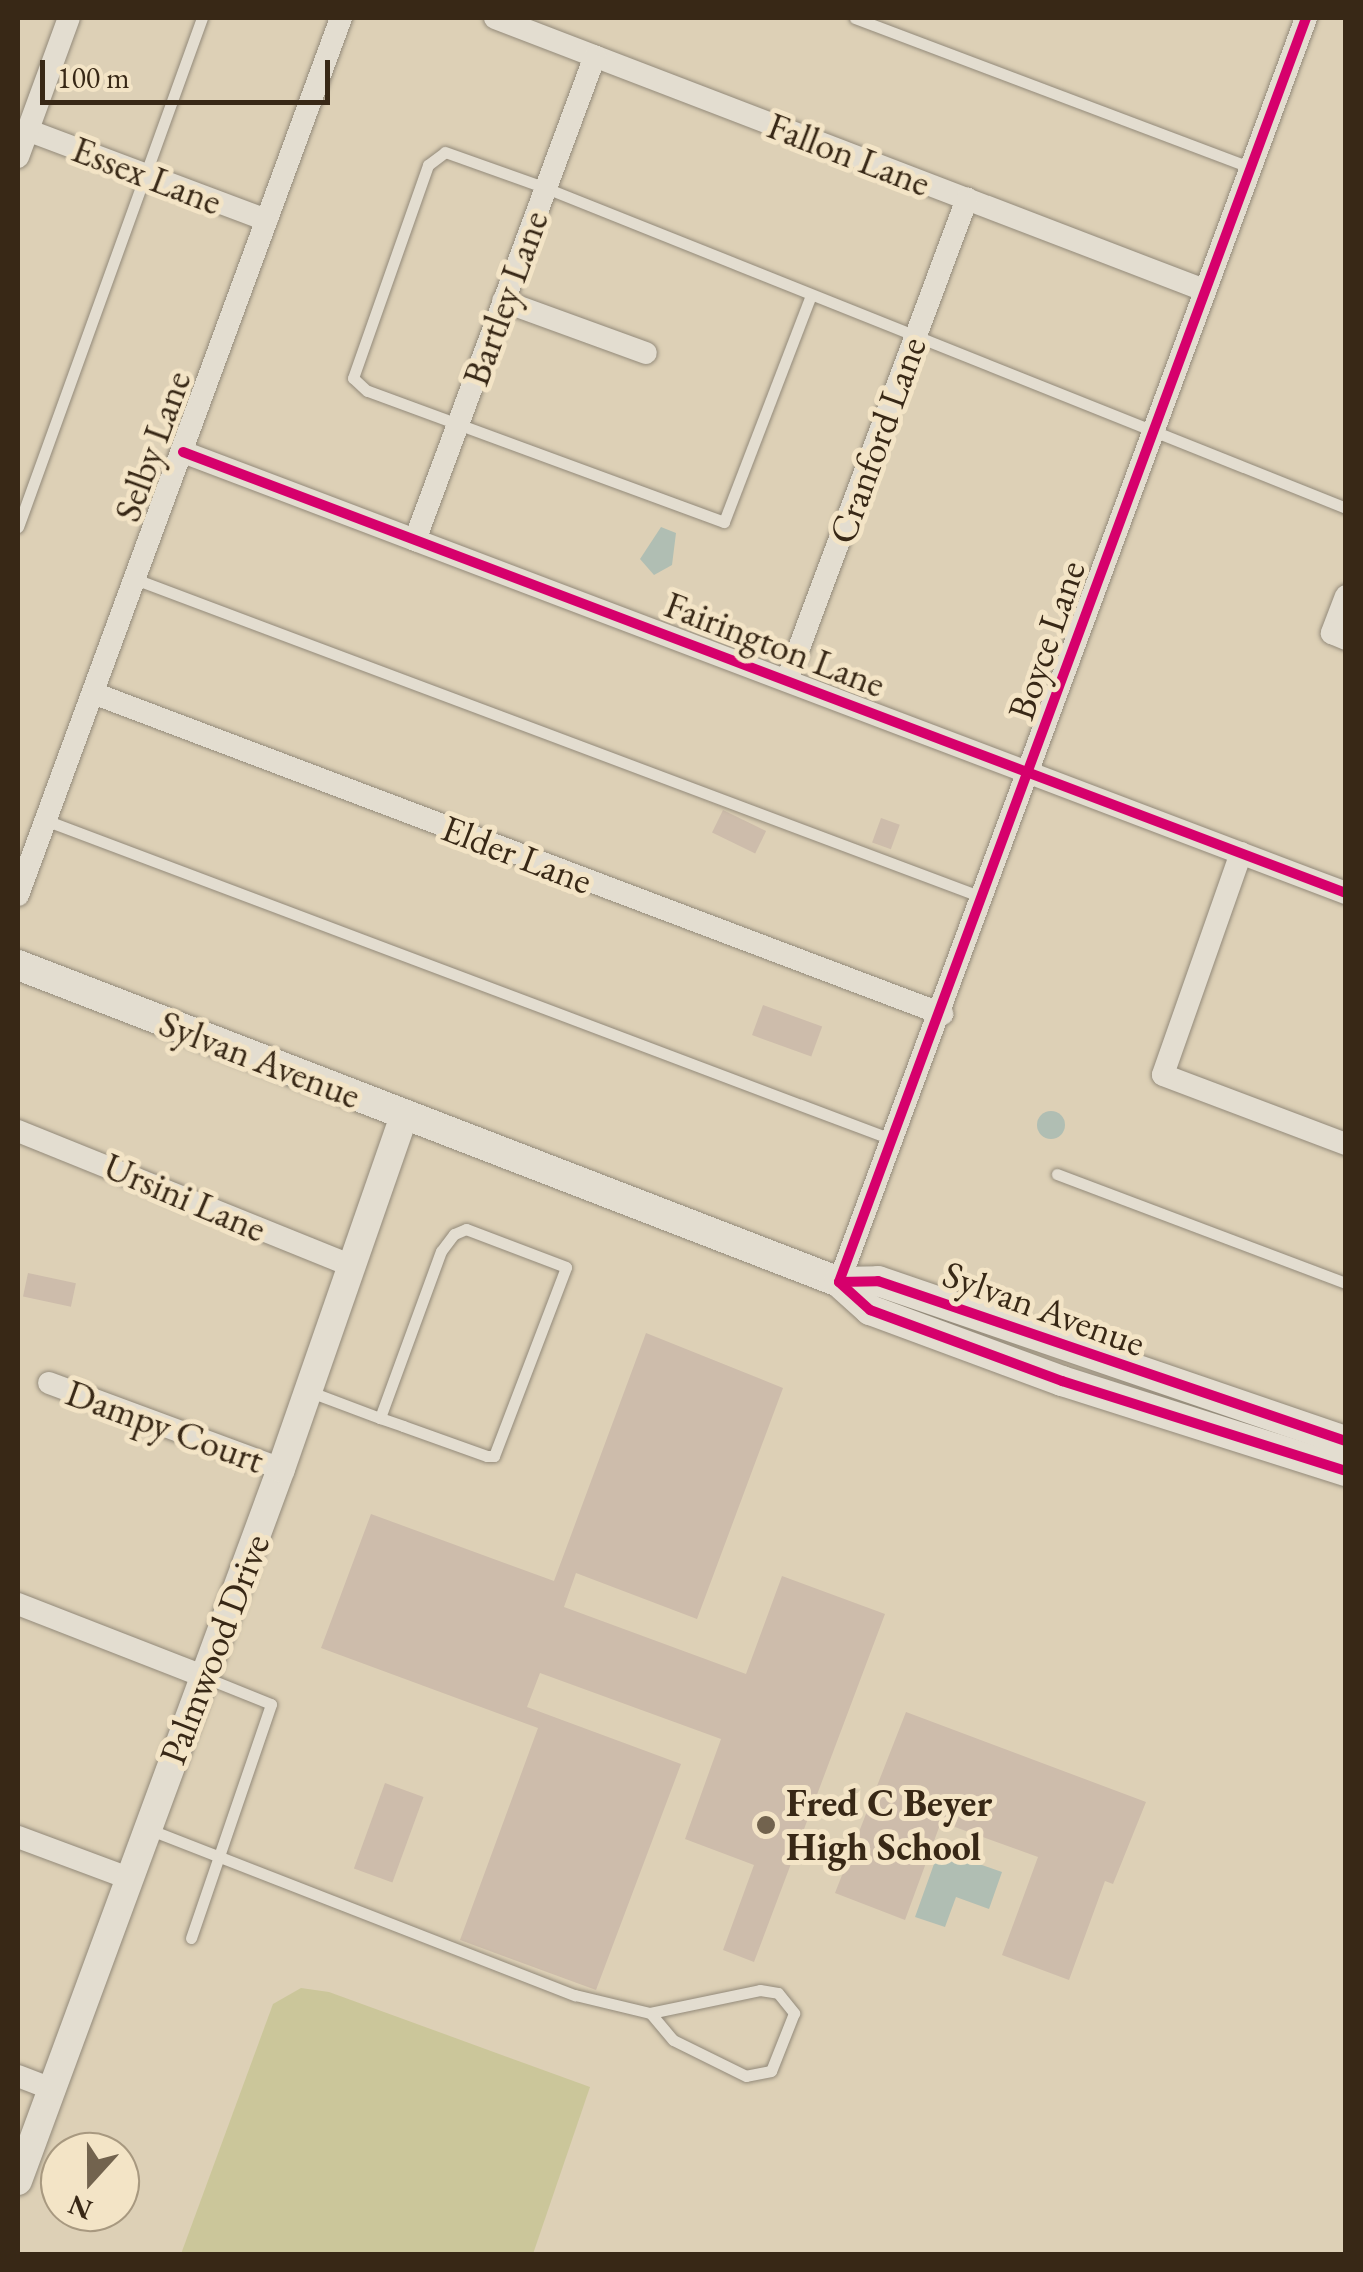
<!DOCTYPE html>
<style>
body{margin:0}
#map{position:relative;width:1363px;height:2272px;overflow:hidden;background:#ddd0b6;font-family:"EB Garamond",serif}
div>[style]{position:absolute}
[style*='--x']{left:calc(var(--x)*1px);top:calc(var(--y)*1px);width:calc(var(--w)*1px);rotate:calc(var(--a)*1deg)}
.green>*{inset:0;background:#cbc69a}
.water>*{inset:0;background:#b0beb3}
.round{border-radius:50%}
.building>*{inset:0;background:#cdbcab;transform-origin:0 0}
.roads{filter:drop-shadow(0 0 2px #938a7a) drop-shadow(0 0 2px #938a7a)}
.service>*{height:11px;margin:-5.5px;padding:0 5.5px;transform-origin:5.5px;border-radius:5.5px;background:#e3ddd0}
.minor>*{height:22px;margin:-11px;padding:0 11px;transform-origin:11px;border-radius:11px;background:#e3ddd0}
.tertiary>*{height:28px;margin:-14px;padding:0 14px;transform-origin:14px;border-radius:14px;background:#e3ddd0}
.secondary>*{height:30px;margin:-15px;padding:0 15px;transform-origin:15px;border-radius:15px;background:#e3ddd0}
.cycleway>*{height:10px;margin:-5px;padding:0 5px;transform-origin:5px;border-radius:5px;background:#d6006c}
.dots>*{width:28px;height:28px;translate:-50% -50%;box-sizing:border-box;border:5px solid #f3e4c6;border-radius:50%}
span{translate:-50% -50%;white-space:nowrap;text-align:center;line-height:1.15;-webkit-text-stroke:10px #f3e4c6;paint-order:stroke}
.street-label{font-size:38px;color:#382816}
.poi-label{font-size:38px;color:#382816;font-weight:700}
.left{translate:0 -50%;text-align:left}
.frame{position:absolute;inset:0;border:20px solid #382816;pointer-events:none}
.north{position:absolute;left:40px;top:2132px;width:100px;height:100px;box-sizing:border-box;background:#f3e4c6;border:2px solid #a89980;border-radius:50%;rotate:201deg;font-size:28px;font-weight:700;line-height:40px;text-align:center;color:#382816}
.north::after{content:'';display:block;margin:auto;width:35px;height:45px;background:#72634e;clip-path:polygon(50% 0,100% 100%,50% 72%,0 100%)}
.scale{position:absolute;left:40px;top:60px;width:290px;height:45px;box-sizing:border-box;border:5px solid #382816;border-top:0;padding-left:12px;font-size:30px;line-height:35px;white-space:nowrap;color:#382816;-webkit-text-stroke:8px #f3e4c6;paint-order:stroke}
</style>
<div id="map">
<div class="green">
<i style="clip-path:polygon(301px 1988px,329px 1992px,590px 2087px,533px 2254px,181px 2254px,273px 2004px)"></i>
</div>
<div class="water">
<i style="clip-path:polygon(661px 527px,676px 533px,672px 565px,654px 575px,640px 559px)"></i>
<i class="round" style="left:1037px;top:1111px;width:28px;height:28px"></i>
<i style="clip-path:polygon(939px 1850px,1002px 1872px,989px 1909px,956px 1897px,945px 1927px,915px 1917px)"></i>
</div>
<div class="building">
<i style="left:723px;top:810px;width:48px;height:25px;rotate:26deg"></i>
<i style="left:881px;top:818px;width:20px;height:26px;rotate:20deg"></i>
<i style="left:763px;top:1005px;width:63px;height:32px;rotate:20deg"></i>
<i style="left:28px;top:1273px;width:49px;height:24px;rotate:12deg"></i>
<i style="clip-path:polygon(646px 1333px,783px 1388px,697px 1619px,576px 1573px,564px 1607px,746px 1674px,782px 1576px,885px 1614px,754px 1962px,723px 1950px,754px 1865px,685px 1839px,721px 1739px,540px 1673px,527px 1707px,681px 1764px,596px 1990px,460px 1940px,538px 1728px,321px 1648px,371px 1514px,554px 1581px)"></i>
<i style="clip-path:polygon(906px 1712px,1146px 1802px,1113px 1884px,1105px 1881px,1069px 1980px,1002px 1955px,1038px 1857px,941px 1822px,905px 1920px,835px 1893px)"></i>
<i style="left:385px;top:1783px;width:41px;height:91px;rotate:20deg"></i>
</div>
<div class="roads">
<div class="service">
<i style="--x:855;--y:18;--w:422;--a:20.7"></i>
<i style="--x:811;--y:295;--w:243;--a:111"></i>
<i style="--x:724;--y:522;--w:380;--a:-159.8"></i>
<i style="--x:367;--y:391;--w:19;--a:-137"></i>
<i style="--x:353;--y:378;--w:226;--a:-70.6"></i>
<i style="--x:428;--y:165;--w:21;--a:-37"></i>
<i style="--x:445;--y:152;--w:107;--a:19.6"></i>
<i style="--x:546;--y:188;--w:862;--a:21.8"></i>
<i style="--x:18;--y:527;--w:541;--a:-70.13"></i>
<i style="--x:135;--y:579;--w:907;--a:20.59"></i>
<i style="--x:45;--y:820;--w:904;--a:20.66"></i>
<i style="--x:1057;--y:1174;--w:309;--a:20.7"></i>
<i style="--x:308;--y:1391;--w:77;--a:20.6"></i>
<i style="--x:380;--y:1418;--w:24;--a:19"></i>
<i style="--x:403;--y:1426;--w:89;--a:19.7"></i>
<i style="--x:487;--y:1456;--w:7;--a:0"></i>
<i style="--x:494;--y:1456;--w:202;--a:-69.1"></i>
<i style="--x:566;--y:1267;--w:107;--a:-159.2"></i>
<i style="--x:466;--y:1229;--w:13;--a:157"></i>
<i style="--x:454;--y:1234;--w:21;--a:127"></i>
<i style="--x:441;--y:1251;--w:178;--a:110.1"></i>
<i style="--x:151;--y:1830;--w:455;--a:21.3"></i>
<i style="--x:575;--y:1995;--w:77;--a:13.5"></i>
<i style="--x:650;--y:2013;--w:112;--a:-11.8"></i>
<i style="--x:760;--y:1990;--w:18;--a:9"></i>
<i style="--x:778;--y:1993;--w:26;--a:51"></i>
<i style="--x:794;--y:2013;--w:62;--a:111.6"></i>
<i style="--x:771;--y:2071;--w:25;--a:169"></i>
<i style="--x:746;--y:2076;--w:81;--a:-153.7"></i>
<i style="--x:673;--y:2040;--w:35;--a:-130"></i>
<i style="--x:191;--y:1938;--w:247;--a:-71.1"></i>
<i style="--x:271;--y:1704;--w:72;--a:-158.1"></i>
</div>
<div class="minor">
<i style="--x:495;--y:18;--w:759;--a:20.99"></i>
<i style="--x:27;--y:130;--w:256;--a:20.6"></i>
<i style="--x:18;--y:157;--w:148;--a:-69.9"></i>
<i style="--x:503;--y:301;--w:152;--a:20"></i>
<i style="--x:183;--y:452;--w:1244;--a:20.77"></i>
<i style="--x:415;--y:540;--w:516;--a:-69.6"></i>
<i style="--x:1346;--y:596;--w:40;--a:111"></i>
<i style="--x:1332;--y:633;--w:15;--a:23"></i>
<i style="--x:787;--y:680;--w:514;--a:-69.48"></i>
<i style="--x:93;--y:693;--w:908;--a:20.71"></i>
<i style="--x:1241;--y:853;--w:235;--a:109.4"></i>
<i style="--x:1163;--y:1075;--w:196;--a:20.7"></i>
<i style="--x:18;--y:895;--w:935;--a:-69.78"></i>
<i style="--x:18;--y:1131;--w:360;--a:22"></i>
<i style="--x:839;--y:1282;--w:1348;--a:-69.72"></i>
<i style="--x:49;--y:1383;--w:247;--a:20.3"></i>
<i style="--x:18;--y:1604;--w:199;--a:21.3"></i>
<i style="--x:18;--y:1837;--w:117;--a:20.4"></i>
<i style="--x:18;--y:2076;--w:34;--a:21"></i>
</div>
<div class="tertiary">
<i style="--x:18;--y:2181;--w:759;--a:-69.73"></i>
<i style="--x:281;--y:1469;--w:375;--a:-70.8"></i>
</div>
<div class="secondary">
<i style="--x:18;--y:965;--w:880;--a:21.11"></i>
<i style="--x:839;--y:1282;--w:42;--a:42.1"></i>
<i style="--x:870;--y:1310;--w:205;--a:20.3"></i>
<i style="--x:1062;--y:1381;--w:298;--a:17.6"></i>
<i style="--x:839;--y:1282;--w:39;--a:-1"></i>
<i style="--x:878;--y:1281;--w:495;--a:18.9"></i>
</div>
</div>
<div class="cycleway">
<i style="--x:183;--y:452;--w:1244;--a:20.77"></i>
<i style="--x:839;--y:1282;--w:1348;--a:-69.72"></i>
<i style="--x:839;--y:1282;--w:42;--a:42.1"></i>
<i style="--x:870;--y:1310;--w:205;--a:20.3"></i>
<i style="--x:1062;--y:1381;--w:298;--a:17.6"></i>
<i style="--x:839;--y:1282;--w:39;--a:-1"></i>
<i style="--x:878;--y:1281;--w:495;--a:18.9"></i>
</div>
<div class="dots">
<i style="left:766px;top:1825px;background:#72634e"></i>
</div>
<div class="street-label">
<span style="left:849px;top:154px;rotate:21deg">Fallon Lane</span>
<span style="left:147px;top:175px;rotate:21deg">Essex Lane</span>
<span style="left:505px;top:298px;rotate:-70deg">Bartley Lane</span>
<span style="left:877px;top:440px;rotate:-70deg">Cranford Lane</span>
<span style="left:152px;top:446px;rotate:-70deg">Selby Lane</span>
<span style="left:1046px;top:640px;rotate:-71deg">Boyce Lane</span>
<span style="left:775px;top:644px;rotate:21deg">Fairington Lane</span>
<span style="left:517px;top:854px;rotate:21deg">Elder Lane</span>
<span style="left:260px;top:1059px;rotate:21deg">Sylvan Avenue</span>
<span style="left:185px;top:1197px;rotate:23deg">Ursini Lane</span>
<span style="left:1044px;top:1308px;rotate:20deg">Sylvan Avenue</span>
<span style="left:165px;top:1426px;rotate:20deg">Dampy Court</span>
<span style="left:214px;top:1649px;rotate:-69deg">Palmwood Drive</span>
</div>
<div class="poi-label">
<span class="left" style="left:786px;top:1825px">Fred C Beyer<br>High School</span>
</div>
<div class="frame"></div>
<div class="north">N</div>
<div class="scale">100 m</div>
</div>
